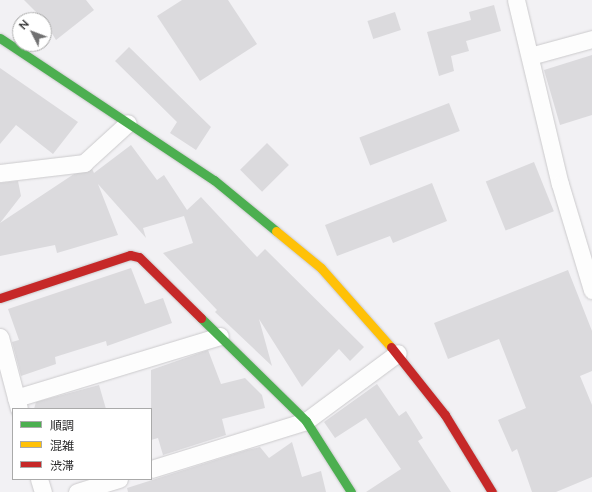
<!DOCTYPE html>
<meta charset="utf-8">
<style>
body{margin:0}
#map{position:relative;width:592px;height:492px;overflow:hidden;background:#f2f1f4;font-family:Lato,"Noto Sans JP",sans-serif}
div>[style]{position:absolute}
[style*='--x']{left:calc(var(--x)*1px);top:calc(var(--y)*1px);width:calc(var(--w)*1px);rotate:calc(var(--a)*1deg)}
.building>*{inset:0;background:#dbdadd;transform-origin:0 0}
.roads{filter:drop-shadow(0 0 1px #cbcacc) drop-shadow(0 0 1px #cbcacc)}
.street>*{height:17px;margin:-8.5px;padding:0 8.5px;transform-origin:8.5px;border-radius:8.5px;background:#fdfdfd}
.fast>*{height:9px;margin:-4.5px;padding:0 4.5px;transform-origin:4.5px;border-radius:4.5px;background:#4caf50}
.slow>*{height:9px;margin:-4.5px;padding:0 4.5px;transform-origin:4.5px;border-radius:4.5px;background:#ffc107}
.jam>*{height:9px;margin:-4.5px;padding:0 4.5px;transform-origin:4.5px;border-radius:4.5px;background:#c62828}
span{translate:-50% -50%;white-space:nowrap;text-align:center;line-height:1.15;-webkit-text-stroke:3px #fff;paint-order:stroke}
.legend{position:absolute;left:12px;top:408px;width:140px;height:72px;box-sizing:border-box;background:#fff;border:1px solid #aaa;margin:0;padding:5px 7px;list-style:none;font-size:12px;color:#2a2a2b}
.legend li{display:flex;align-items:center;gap:8px;height:20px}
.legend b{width:20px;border:1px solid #aaa}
.north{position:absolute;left:12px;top:12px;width:40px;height:40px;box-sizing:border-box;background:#fff;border:1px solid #aaa;border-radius:50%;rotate:312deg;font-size:11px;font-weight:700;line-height:16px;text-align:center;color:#2a2a2b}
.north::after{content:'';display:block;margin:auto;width:14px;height:18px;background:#707071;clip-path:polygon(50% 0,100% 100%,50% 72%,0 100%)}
</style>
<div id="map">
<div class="building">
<i style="clip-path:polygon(24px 0,86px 0,94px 10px,56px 40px,44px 20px)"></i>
<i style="clip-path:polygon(182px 0,228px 0,257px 44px,200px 81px,157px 16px)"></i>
<i style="clip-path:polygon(494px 5px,501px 31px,466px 41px,469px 51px,451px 56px,454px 71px,439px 76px,427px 32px,471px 20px,469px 12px)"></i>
<i style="left:395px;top:12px;width:19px;height:29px;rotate:72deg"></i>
<i style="clip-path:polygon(129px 47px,211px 127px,196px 150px,170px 133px,177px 122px,115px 61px)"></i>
<i style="clip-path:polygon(592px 55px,592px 115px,560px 125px,544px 70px)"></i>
<i style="clip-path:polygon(0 68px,78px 122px,53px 154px,16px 125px,0 144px)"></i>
<i style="left:449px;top:103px;width:30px;height:96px;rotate:69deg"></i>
<i style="left:267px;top:143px;width:31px;height:38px;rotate:45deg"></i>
<i style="clip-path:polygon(131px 145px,157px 180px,164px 175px,187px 210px,201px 197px,257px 257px,265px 249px,364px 347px,350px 361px,339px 349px,302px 387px,259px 319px,272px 366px,215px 312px,217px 310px,163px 253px,193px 243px,184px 216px,143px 228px,146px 238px,98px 184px,118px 235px,57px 253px,55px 245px,0 256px,0 183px,18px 181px,21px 196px,0 223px,74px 174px,92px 169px,94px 173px)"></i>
<i style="left:534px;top:162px;width:53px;height:52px;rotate:68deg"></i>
<i style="clip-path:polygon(432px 183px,447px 221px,393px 243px,390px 236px,337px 256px,325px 225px)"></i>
<i style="clip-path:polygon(131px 268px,145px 304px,163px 298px,172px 323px,107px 346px,106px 341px,55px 357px,56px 364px,21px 376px,12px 342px,19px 340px,8px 309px)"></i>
<i style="clip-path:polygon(568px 270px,592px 331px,592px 371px,580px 376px,592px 405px,592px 477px,556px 492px,532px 492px,517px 449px,512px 452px,498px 420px,526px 408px,499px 339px,448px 359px,434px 323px)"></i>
<i style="clip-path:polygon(208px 350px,221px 384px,245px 378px,262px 395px,265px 408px,222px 419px,226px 435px,163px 455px,158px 438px,151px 440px,151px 370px)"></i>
<i style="clip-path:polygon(377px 384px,399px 416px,406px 411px,423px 438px,418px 441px,451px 492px,366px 492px,401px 469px,366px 418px,335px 438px,324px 422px)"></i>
<i style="clip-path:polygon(99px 385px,106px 409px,34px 409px,36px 402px)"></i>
<i style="clip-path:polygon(292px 442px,302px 477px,321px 471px,326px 492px,128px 492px,127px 488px,247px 450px,260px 447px,269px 458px)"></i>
</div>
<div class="roads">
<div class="street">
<i style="--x:516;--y:0;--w:189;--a:76.6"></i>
<i style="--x:560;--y:184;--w:111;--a:73.2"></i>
<i style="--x:530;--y:56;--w:64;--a:-15.3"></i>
<i style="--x:0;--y:173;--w:85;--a:-6.8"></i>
<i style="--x:84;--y:163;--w:59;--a:-42.3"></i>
<i style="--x:0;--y:337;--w:74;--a:75.2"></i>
<i style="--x:16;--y:398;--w:213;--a:-16.9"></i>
<i style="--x:151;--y:469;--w:162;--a:-17.2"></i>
<i style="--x:306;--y:421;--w:114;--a:-36.5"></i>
<i style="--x:39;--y:479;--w:14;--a:73"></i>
<i style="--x:77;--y:492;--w:44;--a:-17.2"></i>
</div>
<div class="fast">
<i style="--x:0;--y:38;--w:257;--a:33.6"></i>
<i style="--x:214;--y:180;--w:80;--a:39.4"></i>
<i style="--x:201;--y:318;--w:147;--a:44.4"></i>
<i style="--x:306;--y:421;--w:84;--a:57.6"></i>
</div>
<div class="slow">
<i style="--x:276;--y:231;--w:58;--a:39.4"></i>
<i style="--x:321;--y:268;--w:106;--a:48.5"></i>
</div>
<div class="jam">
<i style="--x:0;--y:298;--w:137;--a:-18.3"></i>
<i style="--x:130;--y:255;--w:9;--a:13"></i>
<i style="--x:139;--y:257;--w:87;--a:44.5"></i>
<i style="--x:391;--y:347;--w:87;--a:51.5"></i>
<i style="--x:445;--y:415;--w:90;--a:58.6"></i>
</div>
</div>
<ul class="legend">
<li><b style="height:5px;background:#4caf50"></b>順調</li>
<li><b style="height:5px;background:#ffc107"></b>混雑</li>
<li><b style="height:5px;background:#c62828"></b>渋滞</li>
</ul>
<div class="north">N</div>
</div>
